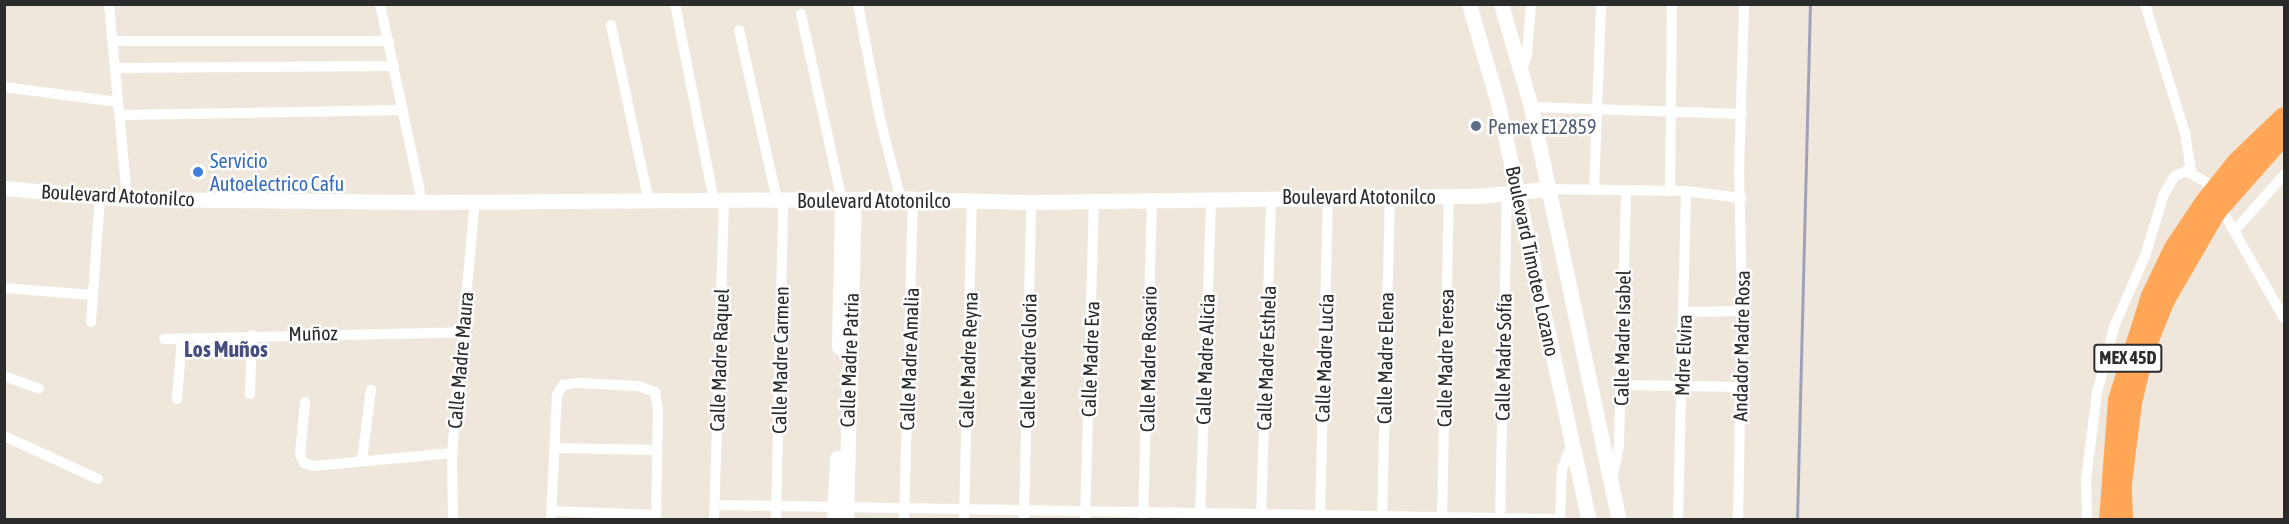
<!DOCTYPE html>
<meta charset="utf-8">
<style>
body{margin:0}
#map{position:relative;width:2289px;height:524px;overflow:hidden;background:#efe7dc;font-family:"Asap Condensed",sans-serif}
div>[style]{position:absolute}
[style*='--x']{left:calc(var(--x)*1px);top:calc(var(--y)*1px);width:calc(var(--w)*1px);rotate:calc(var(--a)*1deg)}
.street>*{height:10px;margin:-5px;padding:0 5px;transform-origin:5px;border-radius:5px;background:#fff}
.secondary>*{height:15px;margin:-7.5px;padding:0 7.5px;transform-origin:7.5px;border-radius:7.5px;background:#fff}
.highway>*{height:20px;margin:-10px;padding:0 10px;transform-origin:10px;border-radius:10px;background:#ffa657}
.rail>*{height:3px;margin:-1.5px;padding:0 1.5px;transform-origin:1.5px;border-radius:1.5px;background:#9ea1b8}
.dots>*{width:16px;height:16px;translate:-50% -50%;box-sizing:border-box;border:3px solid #fff;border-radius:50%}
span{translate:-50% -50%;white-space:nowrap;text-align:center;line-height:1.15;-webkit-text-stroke:5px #fff;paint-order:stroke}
.shield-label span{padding:2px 4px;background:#fff;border:2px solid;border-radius:4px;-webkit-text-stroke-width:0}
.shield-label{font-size:18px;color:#2b2b2b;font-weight:700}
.service-label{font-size:20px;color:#4e5e75}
.left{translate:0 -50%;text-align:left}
.shop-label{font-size:20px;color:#366cbe}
.street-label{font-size:20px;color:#2b2b2b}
.quarter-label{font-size:22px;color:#474f81;font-weight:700}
.frame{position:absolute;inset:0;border:6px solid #2b2b2b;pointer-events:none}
</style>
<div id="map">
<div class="street">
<i style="--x:109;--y:4;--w:196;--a:84.7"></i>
<i style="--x:380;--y:4;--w:202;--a:78"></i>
<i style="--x:675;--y:4;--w:201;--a:78.8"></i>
<i style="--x:858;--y:4;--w:121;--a:79.1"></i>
<i style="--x:881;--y:123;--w:80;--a:75.4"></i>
<i style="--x:2145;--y:4;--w:135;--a:72.8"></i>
<i style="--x:2185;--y:133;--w:39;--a:81"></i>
<i style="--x:801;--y:14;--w:190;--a:77.6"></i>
<i style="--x:611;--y:25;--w:181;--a:77.9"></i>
<i style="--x:739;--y:30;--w:174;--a:77.4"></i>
<i style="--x:113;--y:41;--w:276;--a:0"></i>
<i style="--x:115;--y:68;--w:279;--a:-0.4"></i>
<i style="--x:1522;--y:71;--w:17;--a:-73"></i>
<i style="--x:1527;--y:55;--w:51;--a:-85.5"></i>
<i style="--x:4;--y:87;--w:115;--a:7.5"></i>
<i style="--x:1531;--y:107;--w:211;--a:1.9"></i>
<i style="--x:122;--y:115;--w:281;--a:-1"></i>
<i style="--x:1547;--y:189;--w:139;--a:0.8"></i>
<i style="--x:1686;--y:191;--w:56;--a:7.1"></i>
<i style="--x:1594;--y:189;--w:185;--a:-87.8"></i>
<i style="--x:1670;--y:191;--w:187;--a:-89.4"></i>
<i style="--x:2236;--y:229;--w:72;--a:-48.4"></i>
<i style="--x:4;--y:288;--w:89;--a:4.5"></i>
<i style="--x:1684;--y:312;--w:58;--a:-1"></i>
<i style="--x:91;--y:322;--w:125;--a:-85.9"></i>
<i style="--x:164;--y:339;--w:299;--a:-1.3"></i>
<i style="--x:4;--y:376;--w:37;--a:20"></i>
<i style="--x:1622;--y:385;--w:119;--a:1"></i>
<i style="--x:250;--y:394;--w:59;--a:-88.1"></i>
<i style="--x:177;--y:399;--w:61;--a:-85.3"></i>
<i style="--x:305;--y:402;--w:53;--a:95.4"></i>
<i style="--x:300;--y:455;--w:9;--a:63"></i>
<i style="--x:304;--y:463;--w:9;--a:18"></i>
<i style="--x:313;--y:466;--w:140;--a:-5.3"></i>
<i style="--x:4;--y:436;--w:103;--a:24.6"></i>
<i style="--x:554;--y:448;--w:103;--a:1.1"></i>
<i style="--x:362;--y:461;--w:72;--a:-82.8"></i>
<i style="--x:1612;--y:481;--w:38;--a:-79"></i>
<i style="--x:1619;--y:444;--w:254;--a:-88.4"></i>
<i style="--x:715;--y:505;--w:845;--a:0.95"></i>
<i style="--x:552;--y:511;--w:104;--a:2.2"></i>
<i style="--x:1261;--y:518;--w:321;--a:-88.2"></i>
<i style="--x:1200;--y:519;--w:321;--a:-88"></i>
<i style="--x:1320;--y:519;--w:323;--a:-88.6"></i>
<i style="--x:453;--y:520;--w:67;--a:-90.9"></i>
<i style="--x:452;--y:453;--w:252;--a:-84.8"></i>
<i style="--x:551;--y:520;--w:125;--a:-87.3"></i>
<i style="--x:557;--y:395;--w:12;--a:-59"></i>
<i style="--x:563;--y:385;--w:15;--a:-8"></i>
<i style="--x:578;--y:383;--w:60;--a:2.9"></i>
<i style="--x:638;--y:386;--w:18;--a:19"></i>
<i style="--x:655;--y:392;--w:18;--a:81"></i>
<i style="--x:658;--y:410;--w:110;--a:91"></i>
<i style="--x:714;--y:520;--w:319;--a:-88.2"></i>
<i style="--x:776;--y:520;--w:320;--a:-88.7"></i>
<i style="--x:904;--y:520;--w:321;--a:-88.4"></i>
<i style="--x:964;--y:520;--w:320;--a:-88.6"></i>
<i style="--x:1024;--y:520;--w:318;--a:-88.7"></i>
<i style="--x:1085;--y:520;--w:321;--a:-88.4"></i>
<i style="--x:1143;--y:520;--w:322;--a:-88.4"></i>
<i style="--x:1382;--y:520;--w:323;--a:-88.6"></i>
<i style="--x:1442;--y:520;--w:324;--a:-88.8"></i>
<i style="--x:1500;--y:520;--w:326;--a:-88.8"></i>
<i style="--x:1560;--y:520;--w:51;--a:-87.8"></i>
<i style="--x:1562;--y:469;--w:27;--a:-68"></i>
<i style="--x:1678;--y:520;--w:329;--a:-88.6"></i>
<i style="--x:1738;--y:520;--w:209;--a:-88.9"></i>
<i style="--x:1742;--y:311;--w:138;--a:-91.2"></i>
<i style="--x:1739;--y:173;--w:169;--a:-88.3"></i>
<i style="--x:2087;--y:520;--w:41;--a:-91.4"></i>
<i style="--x:2086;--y:479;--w:87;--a:-82.7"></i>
<i style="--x:2097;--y:393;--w:68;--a:-75.6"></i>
<i style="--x:2114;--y:327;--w:77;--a:-66.4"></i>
<i style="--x:2145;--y:256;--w:65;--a:-73"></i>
<i style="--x:2164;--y:194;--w:21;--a:-59"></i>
<i style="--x:2175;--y:176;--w:12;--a:-24"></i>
<i style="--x:2186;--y:171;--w:23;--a:29"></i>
<i style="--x:2206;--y:182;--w:157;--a:60.2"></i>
</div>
<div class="secondary">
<i style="--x:1469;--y:4;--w:104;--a:73.8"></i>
<i style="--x:1498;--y:104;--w:426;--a:77.7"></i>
<i style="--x:1501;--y:4;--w:107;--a:73.8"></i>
<i style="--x:1531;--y:107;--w:422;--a:78"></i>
<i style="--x:4;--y:188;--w:123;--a:5.1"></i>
<i style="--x:127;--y:199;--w:295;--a:0.6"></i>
<i style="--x:422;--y:202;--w:491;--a:-0.4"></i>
<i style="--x:913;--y:199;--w:118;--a:1.5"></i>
<i style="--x:1031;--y:202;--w:447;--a:-0.8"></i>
<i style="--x:1478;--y:196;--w:69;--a:-5.8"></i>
<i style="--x:839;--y:347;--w:147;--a:-88.8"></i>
<i style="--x:834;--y:520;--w:62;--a:-87.2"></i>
<i style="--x:846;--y:520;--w:320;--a:-88.6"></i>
</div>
<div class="highway">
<i style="--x:2109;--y:520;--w:120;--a:-85.7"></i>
<i style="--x:2118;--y:400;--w:109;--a:-72.4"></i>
<i style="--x:2151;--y:296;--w:53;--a:-64.4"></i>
<i style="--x:2174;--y:248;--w:55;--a:-56"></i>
<i style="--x:2205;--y:202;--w:50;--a:-51.5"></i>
<i style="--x:2236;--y:163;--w:66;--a:-43.8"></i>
<i style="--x:2123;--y:520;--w:37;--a:-92"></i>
<i style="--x:2122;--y:483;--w:81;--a:-82.9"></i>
<i style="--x:2132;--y:403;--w:52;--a:-76.8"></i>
<i style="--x:2144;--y:352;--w:56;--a:-68"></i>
<i style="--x:2165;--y:300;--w:102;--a:-59.9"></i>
<i style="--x:2216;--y:212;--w:103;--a:-48.6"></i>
</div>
<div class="rail">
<i style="--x:1797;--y:520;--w:516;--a:-88.56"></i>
</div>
<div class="dots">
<i style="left:1476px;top:126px;background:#5c6f8a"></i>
<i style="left:198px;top:172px;background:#3f7fe0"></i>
</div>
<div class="shield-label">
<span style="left:2128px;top:358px">MEX 45D</span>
</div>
<div class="service-label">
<span class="left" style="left:1488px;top:126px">Pemex E12859</span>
</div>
<div class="shop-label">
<span class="left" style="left:210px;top:172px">Servicio<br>Autoelectrico Cafu</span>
</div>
<div class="street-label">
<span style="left:118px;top:195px;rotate:3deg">Boulevard Atotonilco</span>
<span style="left:1359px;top:196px">Boulevard Atotonilco</span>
<span style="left:874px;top:200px">Boulevard Atotonilco</span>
<span style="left:1533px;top:261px;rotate:78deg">Boulevard Timoteo Lozano</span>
<span style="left:313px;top:333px;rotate:-1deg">Muñoz</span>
<span style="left:1622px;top:338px;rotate:-89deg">Calle Madre Isabel</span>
<span style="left:1741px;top:346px;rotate:-89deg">Andador Madre Rosa</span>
<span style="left:1683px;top:355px;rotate:-88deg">Mdre Elvira</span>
<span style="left:1503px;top:357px;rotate:-89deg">Calle Madre Sofía</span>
<span style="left:1266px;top:358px;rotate:-88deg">Calle Madre Esthela</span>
<span style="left:1324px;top:358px;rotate:-88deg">Calle Madre Lucía</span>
<span style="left:1385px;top:358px;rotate:-89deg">Calle Madre Elena</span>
<span style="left:1445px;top:358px;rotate:-89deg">Calle Madre Teresa</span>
<span style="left:909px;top:359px;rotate:-88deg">Calle Madre Amalia</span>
<span style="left:1090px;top:359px;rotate:-88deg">Calle Madre Eva</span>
<span style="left:1148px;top:359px;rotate:-89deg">Calle Madre Rosario</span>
<span style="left:1205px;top:359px;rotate:-88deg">Calle Madre Alicia</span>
<span style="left:460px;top:360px;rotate:-85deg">Calle Madre Maura</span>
<span style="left:719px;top:360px;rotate:-88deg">Calle Madre Raquel</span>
<span style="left:780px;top:360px;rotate:-89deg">Calle Madre Carmen</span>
<span style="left:849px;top:360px;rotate:-88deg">Calle Madre Patria</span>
<span style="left:968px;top:360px;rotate:-88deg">Calle Madre Reyna</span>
<span style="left:1028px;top:361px;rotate:-89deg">Calle Madre Gloria</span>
</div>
<div class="quarter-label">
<span style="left:226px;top:350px">Los Muños</span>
</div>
<div class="frame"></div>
</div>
